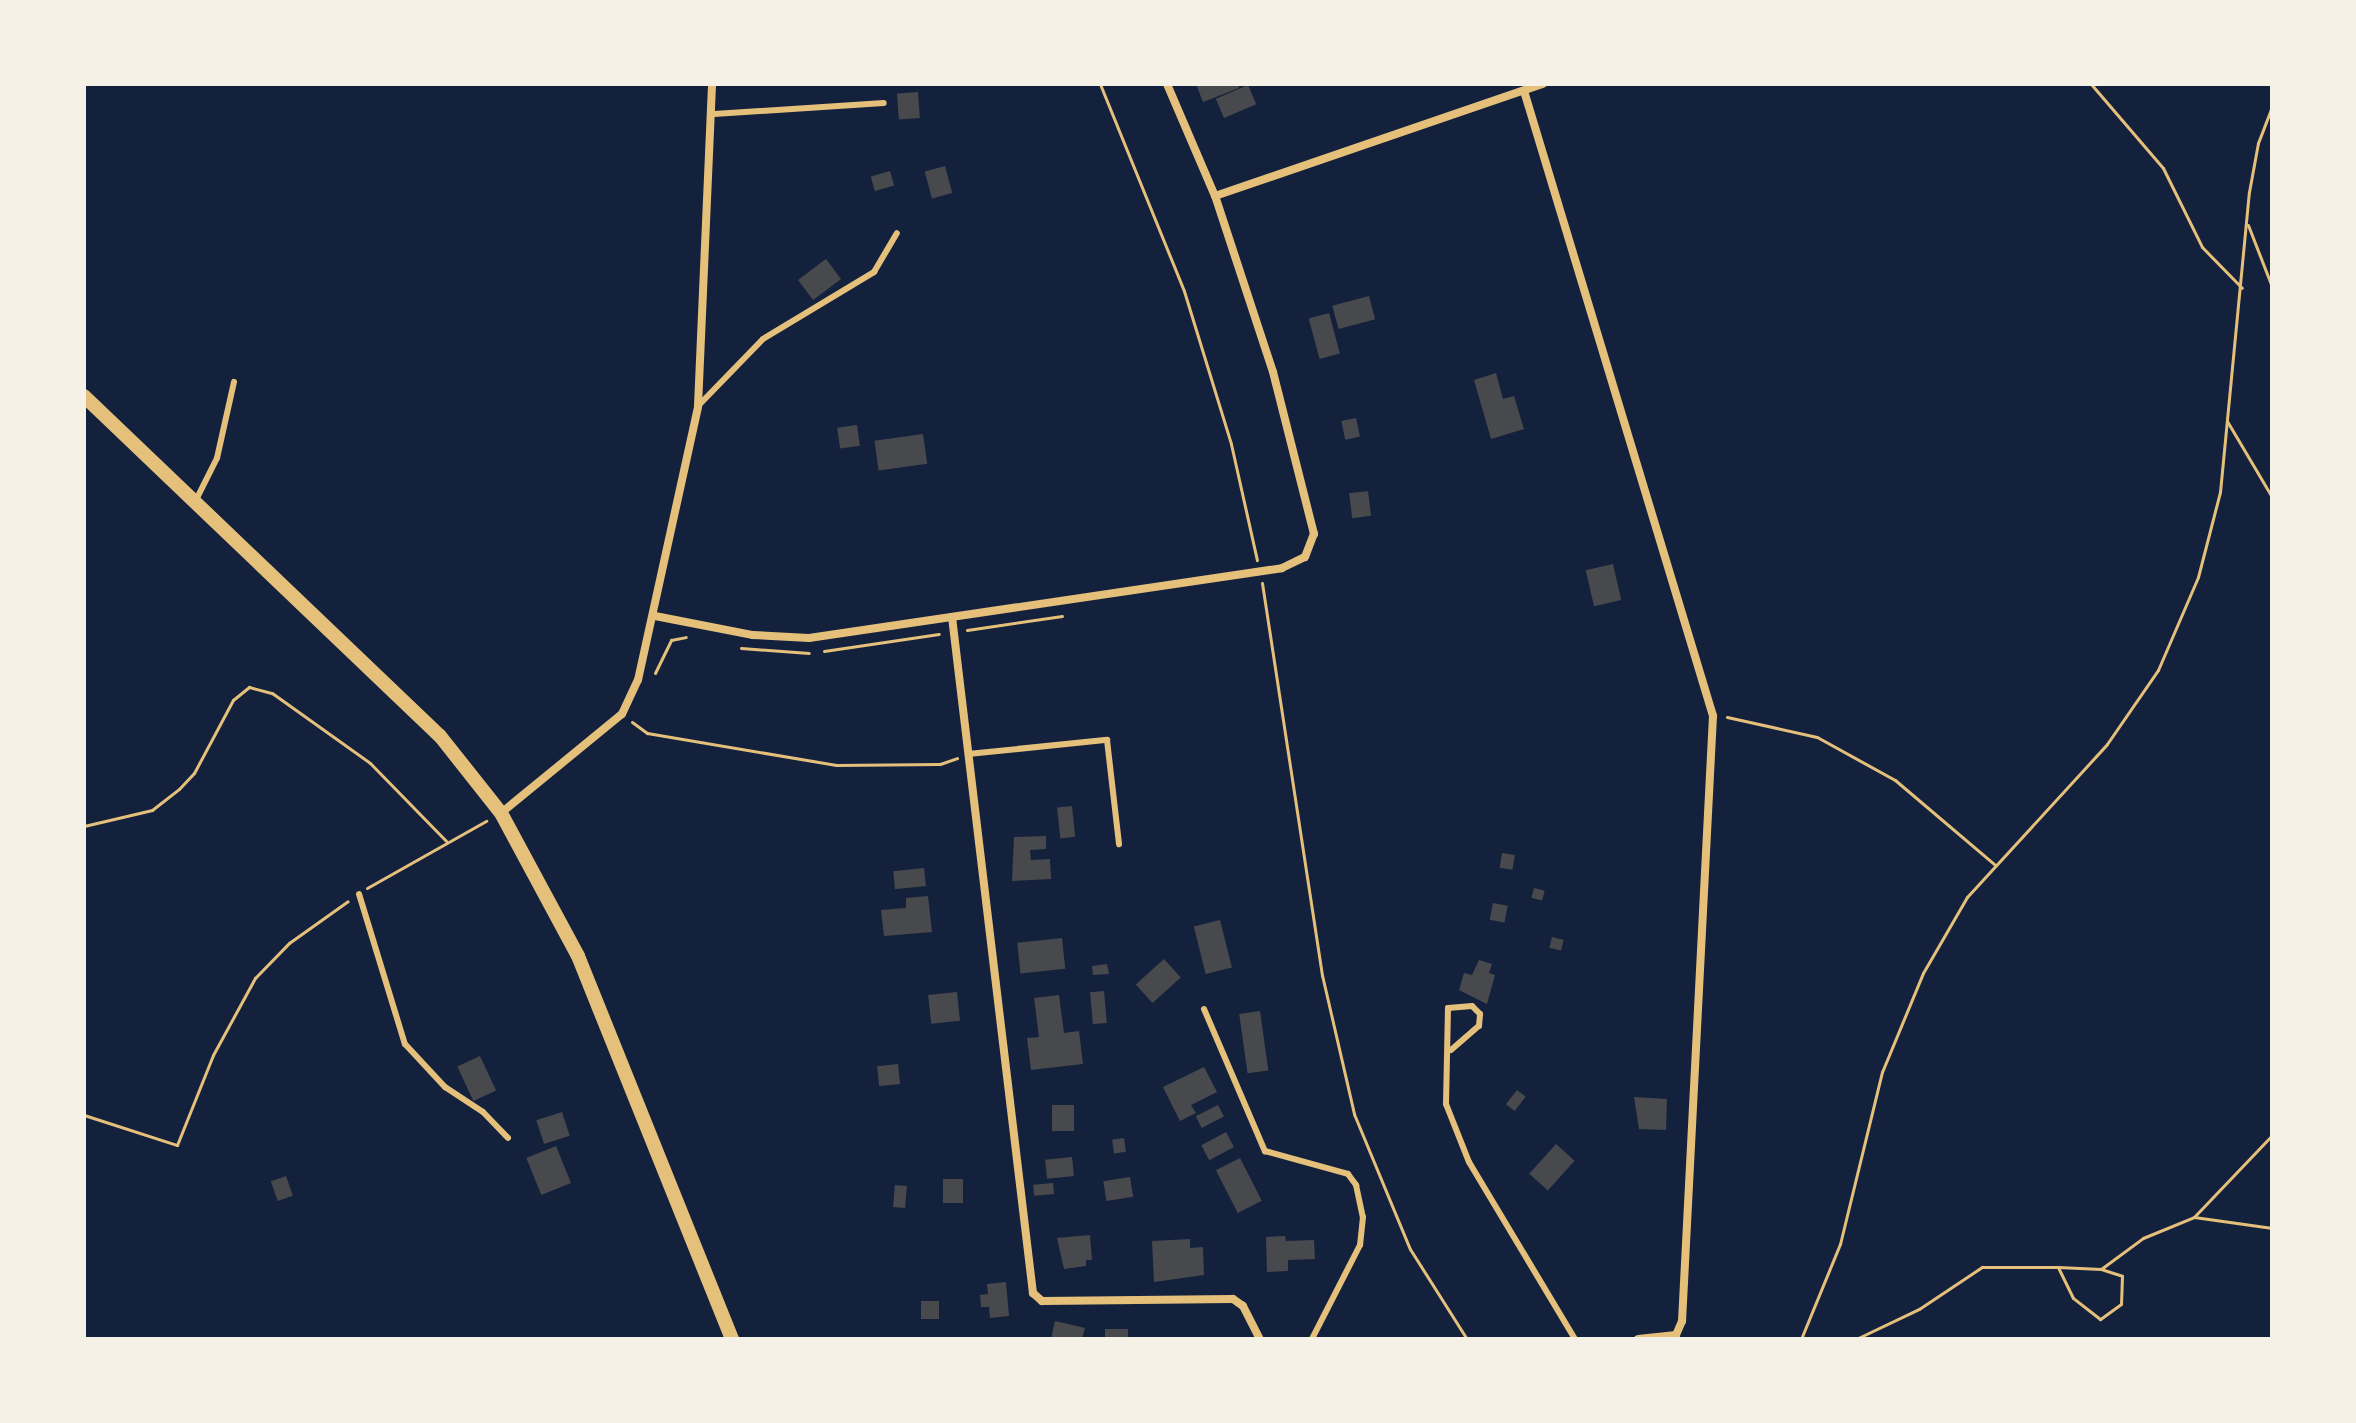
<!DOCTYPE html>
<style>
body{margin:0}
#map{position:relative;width:2356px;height:1423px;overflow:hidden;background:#14213d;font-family:"Work Sans",sans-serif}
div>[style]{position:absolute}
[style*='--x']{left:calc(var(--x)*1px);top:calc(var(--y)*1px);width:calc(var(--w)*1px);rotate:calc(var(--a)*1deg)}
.building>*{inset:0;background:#48494c;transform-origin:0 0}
.path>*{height:3px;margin:-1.5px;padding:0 1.5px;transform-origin:1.5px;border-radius:1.5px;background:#e5c07b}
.service>*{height:6px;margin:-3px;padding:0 3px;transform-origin:3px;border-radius:3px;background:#e5c07b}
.minor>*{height:8px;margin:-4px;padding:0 4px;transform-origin:4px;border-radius:4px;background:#e5c07b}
.tertiary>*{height:14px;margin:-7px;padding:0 7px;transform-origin:7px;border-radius:7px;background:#e5c07b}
span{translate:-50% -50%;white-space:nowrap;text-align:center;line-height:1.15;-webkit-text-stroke:8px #f6f1e7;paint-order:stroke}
.frame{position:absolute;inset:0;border:86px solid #f6f1e7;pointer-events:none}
</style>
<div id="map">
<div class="building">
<i style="clip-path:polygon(1196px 84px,1238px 84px,1239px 88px,1203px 102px)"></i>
<i style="left:1248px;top:85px;width:21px;height:35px;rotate:67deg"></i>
<i style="left:918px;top:92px;width:26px;height:21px;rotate:86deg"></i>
<i style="left:945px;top:166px;width:28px;height:21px;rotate:75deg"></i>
<i style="left:890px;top:171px;width:15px;height:20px;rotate:74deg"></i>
<i style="left:826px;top:259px;width:25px;height:35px;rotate:53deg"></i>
<i style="left:1369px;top:296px;width:24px;height:38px;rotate:75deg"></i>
<i style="left:1329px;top:313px;width:42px;height:21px;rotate:75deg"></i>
<i style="clip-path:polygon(1496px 373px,1503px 399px,1514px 396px,1524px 429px,1491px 439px,1474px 380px)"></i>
<i style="left:1356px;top:418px;width:19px;height:15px;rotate:78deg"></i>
<i style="left:857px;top:425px;width:21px;height:20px;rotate:82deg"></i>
<i style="left:923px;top:434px;width:30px;height:49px;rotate:82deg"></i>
<i style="left:1368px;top:491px;width:25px;height:19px;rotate:83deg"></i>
<i style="left:1613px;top:564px;width:37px;height:28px;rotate:77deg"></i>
<i style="left:1072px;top:806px;width:31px;height:15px;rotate:84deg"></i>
<i style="clip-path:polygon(1046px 836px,1046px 849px,1030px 850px,1031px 860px,1050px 859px,1051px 879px,1012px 881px,1014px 837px)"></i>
<i style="left:1502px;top:853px;width:13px;height:15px;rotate:9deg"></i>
<i style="left:924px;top:868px;width:18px;height:31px;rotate:84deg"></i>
<i style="left:1534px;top:888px;width:11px;height:10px;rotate:15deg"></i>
<i style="clip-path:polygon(928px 896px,932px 932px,884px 936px,881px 910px,906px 908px,906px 898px)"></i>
<i style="left:1493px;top:903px;width:15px;height:17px;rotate:11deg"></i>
<i style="left:1220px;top:920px;width:49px;height:27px;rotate:76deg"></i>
<i style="left:1552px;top:937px;width:12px;height:11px;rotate:14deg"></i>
<i style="left:1062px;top:938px;width:31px;height:45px;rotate:84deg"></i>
<i style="left:1164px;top:959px;width:25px;height:38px;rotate:48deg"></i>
<i style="clip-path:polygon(1479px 960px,1492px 964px,1489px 973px,1495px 975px,1487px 1004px,1459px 990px,1464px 973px,1472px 975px)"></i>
<i style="clip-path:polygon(1107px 964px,1109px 974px,1093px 975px,1092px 966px)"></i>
<i style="left:1104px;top:991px;width:32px;height:14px;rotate:85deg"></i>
<i style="left:957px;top:992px;width:29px;height:29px;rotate:84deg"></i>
<i style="clip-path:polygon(1059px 995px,1064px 1033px,1079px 1031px,1083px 1064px,1031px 1070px,1027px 1038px,1039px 1037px,1034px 998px)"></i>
<i style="left:1260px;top:1011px;width:60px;height:21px;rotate:82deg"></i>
<i style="left:480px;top:1056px;width:38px;height:25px;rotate:65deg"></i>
<i style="left:898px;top:1064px;width:20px;height:21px;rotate:84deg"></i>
<i style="clip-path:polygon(1204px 1067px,1217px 1092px,1191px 1105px,1196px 1113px,1180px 1121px,1163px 1087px)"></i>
<i style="left:1517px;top:1090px;width:11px;height:18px;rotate:38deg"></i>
<i style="clip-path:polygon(1634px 1097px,1667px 1099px,1666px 1130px,1639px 1129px)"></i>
<i style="left:1052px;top:1105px;width:22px;height:26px"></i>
<i style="left:1218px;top:1105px;width:13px;height:25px;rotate:63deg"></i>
<i style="left:562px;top:1112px;width:25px;height:27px;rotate:72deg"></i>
<i style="left:1226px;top:1132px;width:17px;height:28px;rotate:62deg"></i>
<i style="left:1124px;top:1138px;width:14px;height:12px;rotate:82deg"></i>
<i style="left:1556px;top:1144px;width:25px;height:40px;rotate:42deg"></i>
<i style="left:556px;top:1146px;width:40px;height:32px;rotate:68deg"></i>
<i style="left:1072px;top:1157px;width:19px;height:27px;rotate:84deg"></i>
<i style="left:1240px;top:1158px;width:48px;height:27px;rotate:63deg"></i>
<i style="left:286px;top:1176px;width:21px;height:16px;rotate:71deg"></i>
<i style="left:1130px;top:1177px;width:20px;height:27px;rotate:81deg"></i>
<i style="left:943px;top:1179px;width:20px;height:24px"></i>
<i style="left:1053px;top:1183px;width:11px;height:20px;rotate:85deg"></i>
<i style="left:895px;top:1185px;width:12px;height:22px;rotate:5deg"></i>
<i style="clip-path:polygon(1090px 1235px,1092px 1260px,1086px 1260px,1086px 1266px,1064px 1269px,1057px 1238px)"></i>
<i style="clip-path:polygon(1285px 1236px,1286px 1241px,1314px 1240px,1315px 1259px,1288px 1260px,1288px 1271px,1267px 1272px,1266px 1237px)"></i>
<i style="clip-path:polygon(1190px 1239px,1190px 1248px,1203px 1247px,1204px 1275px,1154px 1282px,1152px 1241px)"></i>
<i style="clip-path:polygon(1006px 1282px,1009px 1316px,990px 1318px,989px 1307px,981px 1307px,980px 1295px,988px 1294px,987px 1284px)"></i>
<i style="left:921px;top:1301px;width:18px;height:18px"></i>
<i style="clip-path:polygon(1055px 1321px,1085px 1328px,1082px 1339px,1051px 1339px)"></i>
<i style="left:1128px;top:1329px;width:10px;height:23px;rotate:90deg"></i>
</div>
<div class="path">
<i style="--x:1100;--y:84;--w:223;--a:67.9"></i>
<i style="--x:1184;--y:291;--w:160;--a:72.9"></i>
<i style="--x:1231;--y:444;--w:119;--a:77.4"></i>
<i style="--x:2091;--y:84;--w:111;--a:49.4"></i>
<i style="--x:2163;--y:168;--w:88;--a:63.7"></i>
<i style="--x:2202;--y:247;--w:57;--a:45.7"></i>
<i style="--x:2248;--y:225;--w:66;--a:68.8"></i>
<i style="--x:2227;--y:421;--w:88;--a:59.4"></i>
<i style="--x:1262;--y:583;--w:397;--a:81.3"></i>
<i style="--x:1322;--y:975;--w:143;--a:77"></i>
<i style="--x:1354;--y:1114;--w:146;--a:67.5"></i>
<i style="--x:1410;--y:1249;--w:107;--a:57.7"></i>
<i style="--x:967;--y:630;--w:96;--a:-8.4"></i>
<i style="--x:741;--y:648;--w:68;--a:4.2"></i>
<i style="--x:824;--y:651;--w:116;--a:-8.4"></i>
<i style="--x:655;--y:673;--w:37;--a:-64"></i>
<i style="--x:671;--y:640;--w:15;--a:-11"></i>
<i style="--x:1727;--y:717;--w:92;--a:12.5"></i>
<i style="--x:1817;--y:737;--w:89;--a:28.9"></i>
<i style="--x:1895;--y:780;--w:130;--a:40.3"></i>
<i style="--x:632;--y:722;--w:19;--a:36"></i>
<i style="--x:647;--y:733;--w:192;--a:9.6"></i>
<i style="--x:836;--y:765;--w:104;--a:-0.6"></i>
<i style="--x:940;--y:764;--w:18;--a:-19"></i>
<i style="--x:84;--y:826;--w:70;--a:-13.2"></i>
<i style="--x:152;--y:810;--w:34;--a:-38"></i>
<i style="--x:179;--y:789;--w:22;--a:-47"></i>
<i style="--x:194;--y:773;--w:83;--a:-61.9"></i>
<i style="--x:233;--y:700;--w:21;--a:-39"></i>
<i style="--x:249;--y:687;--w:24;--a:15"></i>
<i style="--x:272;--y:693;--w:120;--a:35.5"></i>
<i style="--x:370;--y:763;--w:109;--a:45.7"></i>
<i style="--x:367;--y:888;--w:137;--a:-29.4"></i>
<i style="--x:84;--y:1115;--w:98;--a:17.9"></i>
<i style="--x:177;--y:1145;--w:97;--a:-68.2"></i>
<i style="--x:213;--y:1055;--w:88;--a:-61.4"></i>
<i style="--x:255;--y:978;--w:49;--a:-45.8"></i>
<i style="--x:289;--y:943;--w:72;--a:-35.4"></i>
<i style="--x:2194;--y:1217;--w:79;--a:8"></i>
<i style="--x:2101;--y:1269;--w:52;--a:-36.4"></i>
<i style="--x:2143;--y:1238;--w:55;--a:-22.4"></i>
<i style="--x:2194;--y:1217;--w:113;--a:-46.4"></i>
<i style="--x:1801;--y:1339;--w:103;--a:-67.7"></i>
<i style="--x:1840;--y:1244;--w:177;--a:-76.3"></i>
<i style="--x:1882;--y:1072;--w:107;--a:-67.5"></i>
<i style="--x:1923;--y:973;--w:88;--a:-59.9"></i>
<i style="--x:1967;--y:897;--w:207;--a:-47.5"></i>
<i style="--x:2107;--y:744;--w:90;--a:-55.4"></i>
<i style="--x:2158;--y:670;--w:101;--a:-66.7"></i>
<i style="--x:2198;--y:577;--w:88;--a:-75.5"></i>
<i style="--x:2220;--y:492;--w:301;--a:-84.5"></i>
<i style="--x:2249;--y:192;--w:50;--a:-79.6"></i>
<i style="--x:2258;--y:143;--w:40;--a:-69"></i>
<i style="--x:1856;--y:1339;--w:70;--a:-25.5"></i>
<i style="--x:1919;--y:1309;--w:76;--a:-33.7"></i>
<i style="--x:1982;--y:1267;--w:76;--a:0"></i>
<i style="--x:2058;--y:1267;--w:43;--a:2.7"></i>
<i style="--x:2101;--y:1269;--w:22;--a:18"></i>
<i style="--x:2122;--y:1276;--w:28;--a:92"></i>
<i style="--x:2121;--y:1304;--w:26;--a:144"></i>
<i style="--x:2100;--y:1319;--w:34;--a:-142"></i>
<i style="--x:2073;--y:1298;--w:34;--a:-116"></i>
</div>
<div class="service">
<i style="--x:714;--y:114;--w:170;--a:-3.7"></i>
<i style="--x:698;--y:406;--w:93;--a:-45.9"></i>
<i style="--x:763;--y:339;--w:130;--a:-31.1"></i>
<i style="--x:874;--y:272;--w:45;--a:-59.5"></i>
<i style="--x:196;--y:500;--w:47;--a:-63.4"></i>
<i style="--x:217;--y:458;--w:78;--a:-77.4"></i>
<i style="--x:968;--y:754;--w:140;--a:-5.8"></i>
<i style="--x:1107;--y:740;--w:105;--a:83.4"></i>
<i style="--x:359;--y:894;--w:157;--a:73"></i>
<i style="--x:405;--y:1044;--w:59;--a:47.1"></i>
<i style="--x:445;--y:1087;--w:45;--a:33.3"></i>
<i style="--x:483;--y:1112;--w:36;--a:46"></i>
<i style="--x:1204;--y:1009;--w:155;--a:66.8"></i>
<i style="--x:1265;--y:1151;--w:86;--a:15.5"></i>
<i style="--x:1348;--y:1174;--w:14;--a:54"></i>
<i style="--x:1356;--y:1185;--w:33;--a:78"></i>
<i style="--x:1363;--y:1217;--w:28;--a:96"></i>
<i style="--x:1360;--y:1245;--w:106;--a:117.1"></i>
<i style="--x:1451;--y:1050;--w:37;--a:-41"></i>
<i style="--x:1479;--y:1026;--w:12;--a:-85"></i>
<i style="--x:1480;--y:1014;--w:11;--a:-135"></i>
<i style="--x:1472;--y:1006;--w:24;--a:175"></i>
<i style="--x:1448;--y:1008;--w:96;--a:91.2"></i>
<i style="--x:1446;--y:1104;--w:62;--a:68.4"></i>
<i style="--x:1469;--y:1162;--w:206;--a:59.1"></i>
</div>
<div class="minor">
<i style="--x:1524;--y:91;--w:653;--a:73.17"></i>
<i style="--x:1713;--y:716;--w:606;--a:92.93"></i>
<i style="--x:1682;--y:1321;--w:15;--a:113"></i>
<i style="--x:1676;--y:1335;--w:38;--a:174"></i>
<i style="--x:1215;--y:196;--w:347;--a:-18.9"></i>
<i style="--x:655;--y:616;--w:100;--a:11"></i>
<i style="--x:753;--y:635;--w:56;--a:3.1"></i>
<i style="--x:809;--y:638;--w:478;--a:-8.4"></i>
<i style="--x:1282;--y:568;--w:25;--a:-26"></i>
<i style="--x:1305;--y:557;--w:25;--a:-69"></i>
<i style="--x:1314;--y:534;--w:167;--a:-104.2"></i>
<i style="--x:1273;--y:372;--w:185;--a:-108.2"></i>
<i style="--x:1215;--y:196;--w:122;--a:-113.2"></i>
<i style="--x:952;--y:617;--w:681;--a:83.17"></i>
<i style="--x:1033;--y:1293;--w:12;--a:42"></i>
<i style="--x:1042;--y:1301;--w:191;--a:-0.6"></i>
<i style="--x:1233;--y:1299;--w:12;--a:35"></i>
<i style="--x:1243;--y:1306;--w:37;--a:63"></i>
<i style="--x:501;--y:813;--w:156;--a:-39.3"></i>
<i style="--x:622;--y:714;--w:38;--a:-65"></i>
<i style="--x:638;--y:680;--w:280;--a:-77.6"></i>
<i style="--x:698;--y:406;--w:322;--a:-87.5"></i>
</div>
<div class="tertiary">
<i style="--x:84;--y:396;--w:492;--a:43.7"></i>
<i style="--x:440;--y:736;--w:98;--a:51.6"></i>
<i style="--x:501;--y:813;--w:162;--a:61.7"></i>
<i style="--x:578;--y:956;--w:413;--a:68.1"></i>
</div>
<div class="frame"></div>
</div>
